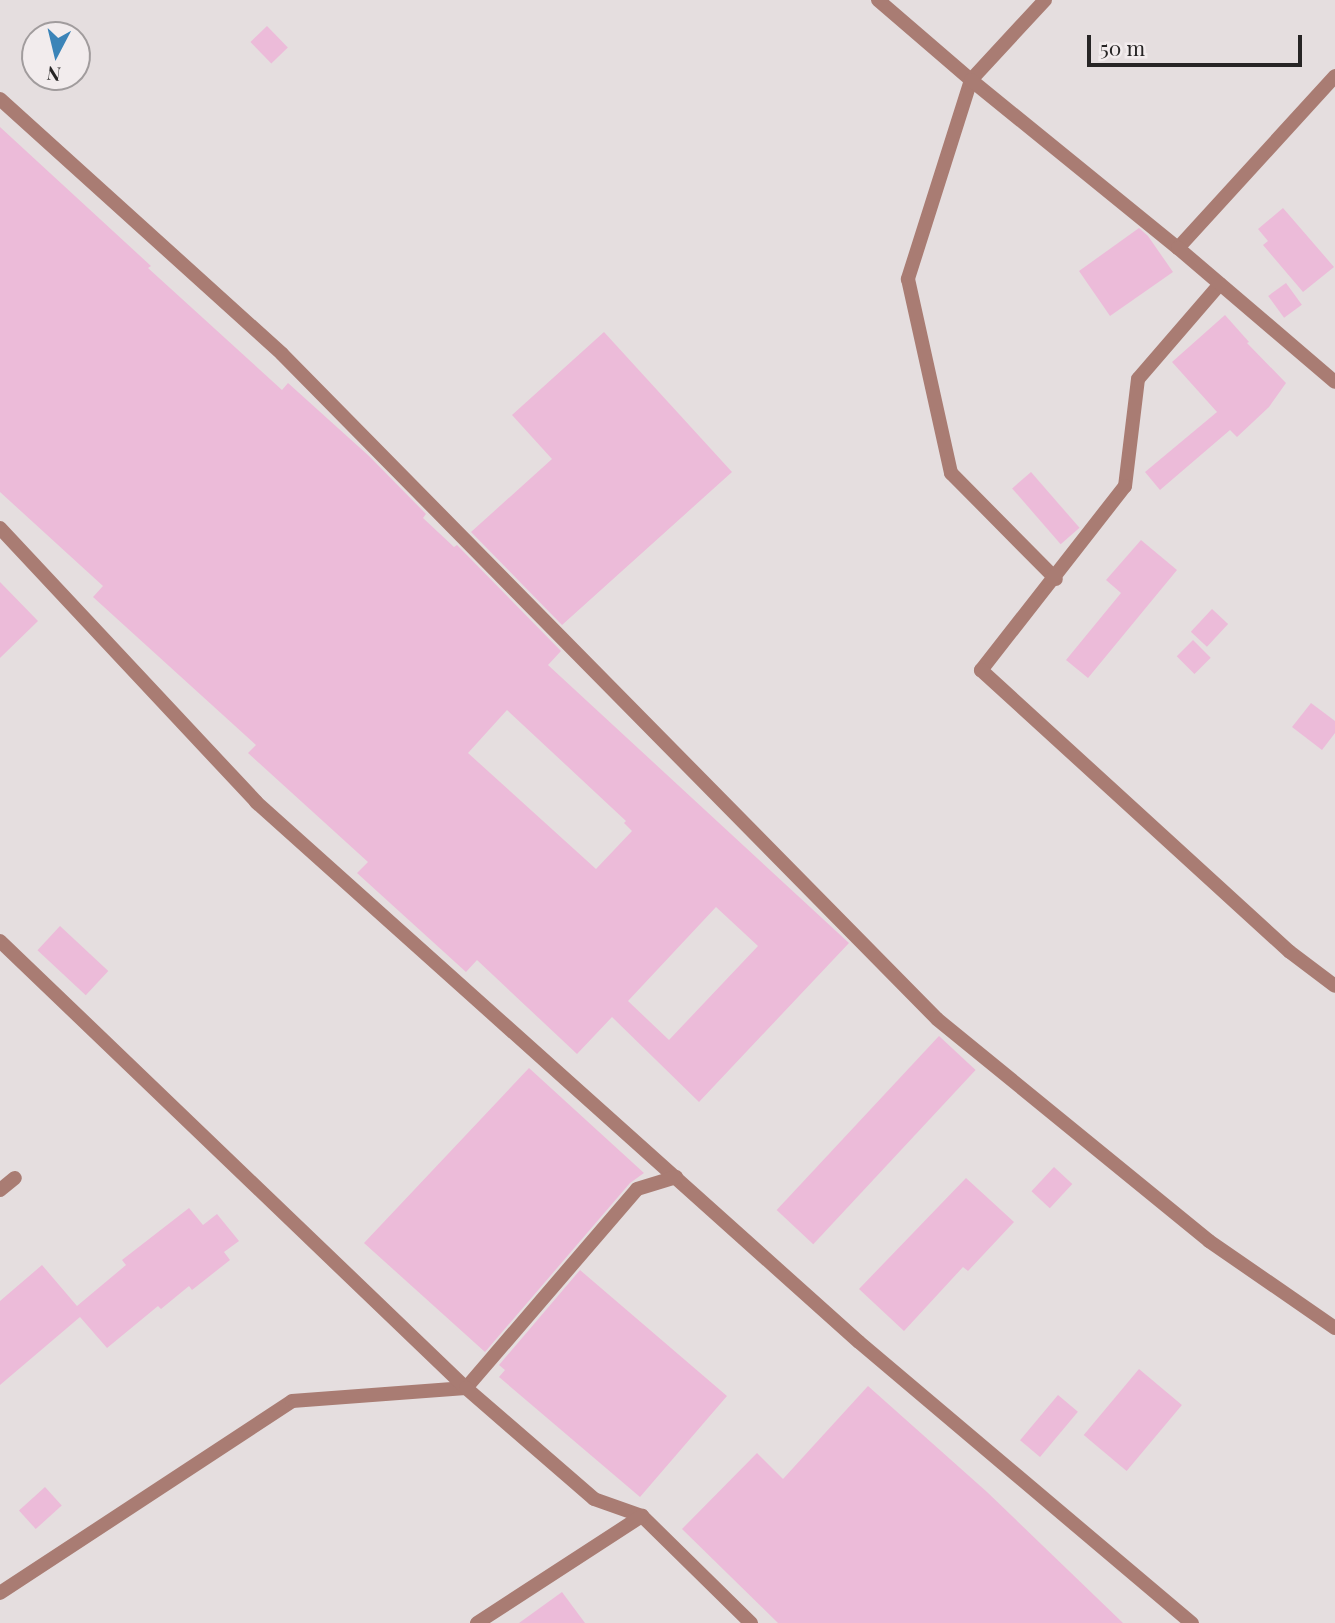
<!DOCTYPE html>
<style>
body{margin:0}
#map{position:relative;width:1335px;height:1623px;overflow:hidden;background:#e5dedf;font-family:"Playfair Display",serif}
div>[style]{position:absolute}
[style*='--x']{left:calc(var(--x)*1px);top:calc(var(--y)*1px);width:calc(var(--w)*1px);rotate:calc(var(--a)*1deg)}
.building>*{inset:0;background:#ecbbd9;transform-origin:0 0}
.service>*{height:14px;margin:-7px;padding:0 7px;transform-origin:7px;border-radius:7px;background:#a97c73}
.minor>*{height:14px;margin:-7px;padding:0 7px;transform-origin:7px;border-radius:7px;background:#a97c73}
span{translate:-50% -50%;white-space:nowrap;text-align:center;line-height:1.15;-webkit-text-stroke:5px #f2eced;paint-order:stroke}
.north{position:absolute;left:21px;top:21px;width:70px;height:70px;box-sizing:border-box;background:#f2eced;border:2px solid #a19c9d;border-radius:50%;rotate:187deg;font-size:19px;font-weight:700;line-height:28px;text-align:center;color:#272525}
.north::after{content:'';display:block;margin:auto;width:24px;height:32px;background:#3b84b8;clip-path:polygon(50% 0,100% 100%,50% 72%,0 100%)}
.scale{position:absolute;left:1087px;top:35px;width:215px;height:32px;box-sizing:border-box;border:4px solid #272525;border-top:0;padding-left:9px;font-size:21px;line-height:24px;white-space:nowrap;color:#272525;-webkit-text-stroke:5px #f2eced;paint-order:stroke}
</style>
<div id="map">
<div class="building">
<i style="left:267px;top:26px;width:30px;height:23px;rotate:46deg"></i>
<i style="clip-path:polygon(evenodd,0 127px,151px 266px,148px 268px,282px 390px,288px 383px,369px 456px,426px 514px,423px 518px,454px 547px,457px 545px,561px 651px,548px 665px,849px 943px,699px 1102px,612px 1017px,577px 1054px,477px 960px,466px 972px,357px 873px,368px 862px,248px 753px,256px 745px,93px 597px,103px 586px,0 492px,0 127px,507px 710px,626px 821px,624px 823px,632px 831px,596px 869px,468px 753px,507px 710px,0 127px,716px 907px,758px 946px,669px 1040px,628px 1001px,716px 907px)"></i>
<i style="clip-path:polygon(1283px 208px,1334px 267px,1303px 292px,1263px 245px,1268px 241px,1258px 229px)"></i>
<i style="clip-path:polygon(1139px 228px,1148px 236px,1173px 272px,1110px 316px,1079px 271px)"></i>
<i style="left:1286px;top:283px;width:27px;height:22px;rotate:54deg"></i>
<i style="clip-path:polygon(1225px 315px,1249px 342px,1247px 343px,1286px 383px,1269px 407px,1237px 437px,1230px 430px,1160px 490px,1145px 472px,1217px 412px,1172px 362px)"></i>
<i style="clip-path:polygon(604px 332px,732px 472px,562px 625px,471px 532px,552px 459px,512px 415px)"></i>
<i style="left:1031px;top:472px;width:74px;height:25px;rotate:49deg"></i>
<i style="clip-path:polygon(1141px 540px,1177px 570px,1088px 678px,1066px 660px,1121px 593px,1106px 580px)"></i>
<i style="clip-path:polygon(0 582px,38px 621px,0 658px)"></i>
<i style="left:1212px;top:609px;width:22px;height:31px;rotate:43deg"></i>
<i style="left:1193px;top:640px;width:25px;height:23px;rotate:45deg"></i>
<i style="clip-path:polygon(1311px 703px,1335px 721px,1335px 733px,1322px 750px,1292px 727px)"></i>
<i style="left:60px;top:926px;width:66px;height:33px;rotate:43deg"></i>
<i style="left:939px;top:1036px;width:50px;height:238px;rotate:43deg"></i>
<i style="clip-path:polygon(529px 1068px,644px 1173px,630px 1183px,485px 1352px,364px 1243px)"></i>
<i style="left:1054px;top:1167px;width:25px;height:33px;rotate:43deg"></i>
<i style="clip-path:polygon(966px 1178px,1014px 1222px,968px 1271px,963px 1267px,904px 1331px,859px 1289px)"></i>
<i style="clip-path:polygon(189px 1208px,203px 1225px,217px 1214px,239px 1241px,224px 1252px,230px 1260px,192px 1290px,189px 1286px,161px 1309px,158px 1306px,107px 1348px,80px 1317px,0 1385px,0 1301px,42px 1265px,77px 1306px,126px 1265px,122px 1260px)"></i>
<i style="clip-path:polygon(580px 1270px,727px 1396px,640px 1497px,499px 1377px,505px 1370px,499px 1365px)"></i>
<i style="left:1139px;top:1369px;width:56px;height:86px;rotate:40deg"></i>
<i style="clip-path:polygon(868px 1386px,987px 1492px,1123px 1623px,778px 1623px,682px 1529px,757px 1453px,783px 1479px)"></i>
<i style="left:1058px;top:1395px;width:26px;height:59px;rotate:40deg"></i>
<i style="left:45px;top:1487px;width:25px;height:35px;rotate:48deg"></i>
<i style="clip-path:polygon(562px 1592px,585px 1623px,519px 1623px)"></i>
</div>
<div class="service">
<i style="--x:1045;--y:0;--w:109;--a:132.8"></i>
<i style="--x:971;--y:80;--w:209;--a:107.6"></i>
<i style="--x:908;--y:279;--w:199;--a:77.5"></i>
<i style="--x:951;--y:473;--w:149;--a:45.3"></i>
<i style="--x:0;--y:99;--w:380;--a:42.1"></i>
<i style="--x:282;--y:354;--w:933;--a:45.43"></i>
<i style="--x:937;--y:1019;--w:351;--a:39.2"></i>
<i style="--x:1209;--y:1241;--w:153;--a:34.6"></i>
<i style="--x:1178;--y:248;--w:233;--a:-47.6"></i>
<i style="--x:1220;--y:284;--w:125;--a:130.8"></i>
<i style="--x:1138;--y:379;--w:108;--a:96.9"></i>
<i style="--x:1125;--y:486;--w:234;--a:128"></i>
<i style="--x:981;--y:670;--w:418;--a:42.4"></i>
<i style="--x:1290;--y:952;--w:56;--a:37.1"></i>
<i style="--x:0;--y:528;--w:375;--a:46.9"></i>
<i style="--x:256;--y:802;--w:809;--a:41.85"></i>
<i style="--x:859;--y:1342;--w:436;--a:40.2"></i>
<i style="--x:0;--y:1190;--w:19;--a:-39"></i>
<i style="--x:0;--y:1593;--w:349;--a:-33.3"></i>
<i style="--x:292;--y:1401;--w:174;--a:-4.3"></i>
<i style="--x:466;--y:1388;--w:262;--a:-49.3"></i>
<i style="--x:637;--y:1189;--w:41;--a:-17.1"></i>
</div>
<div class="minor">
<i style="--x:878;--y:0;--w:123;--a:40.7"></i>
<i style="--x:971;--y:80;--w:267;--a:39.1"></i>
<i style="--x:1178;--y:248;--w:206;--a:40.5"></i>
<i style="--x:0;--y:941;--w:646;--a:43.81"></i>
<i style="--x:466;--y:1388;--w:169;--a:40.9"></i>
<i style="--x:594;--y:1499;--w:51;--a:19.5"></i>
<i style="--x:642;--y:1516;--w:153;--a:44.5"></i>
<i style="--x:477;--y:1623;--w:197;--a:-33"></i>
</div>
<div class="north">N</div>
<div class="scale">50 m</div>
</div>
